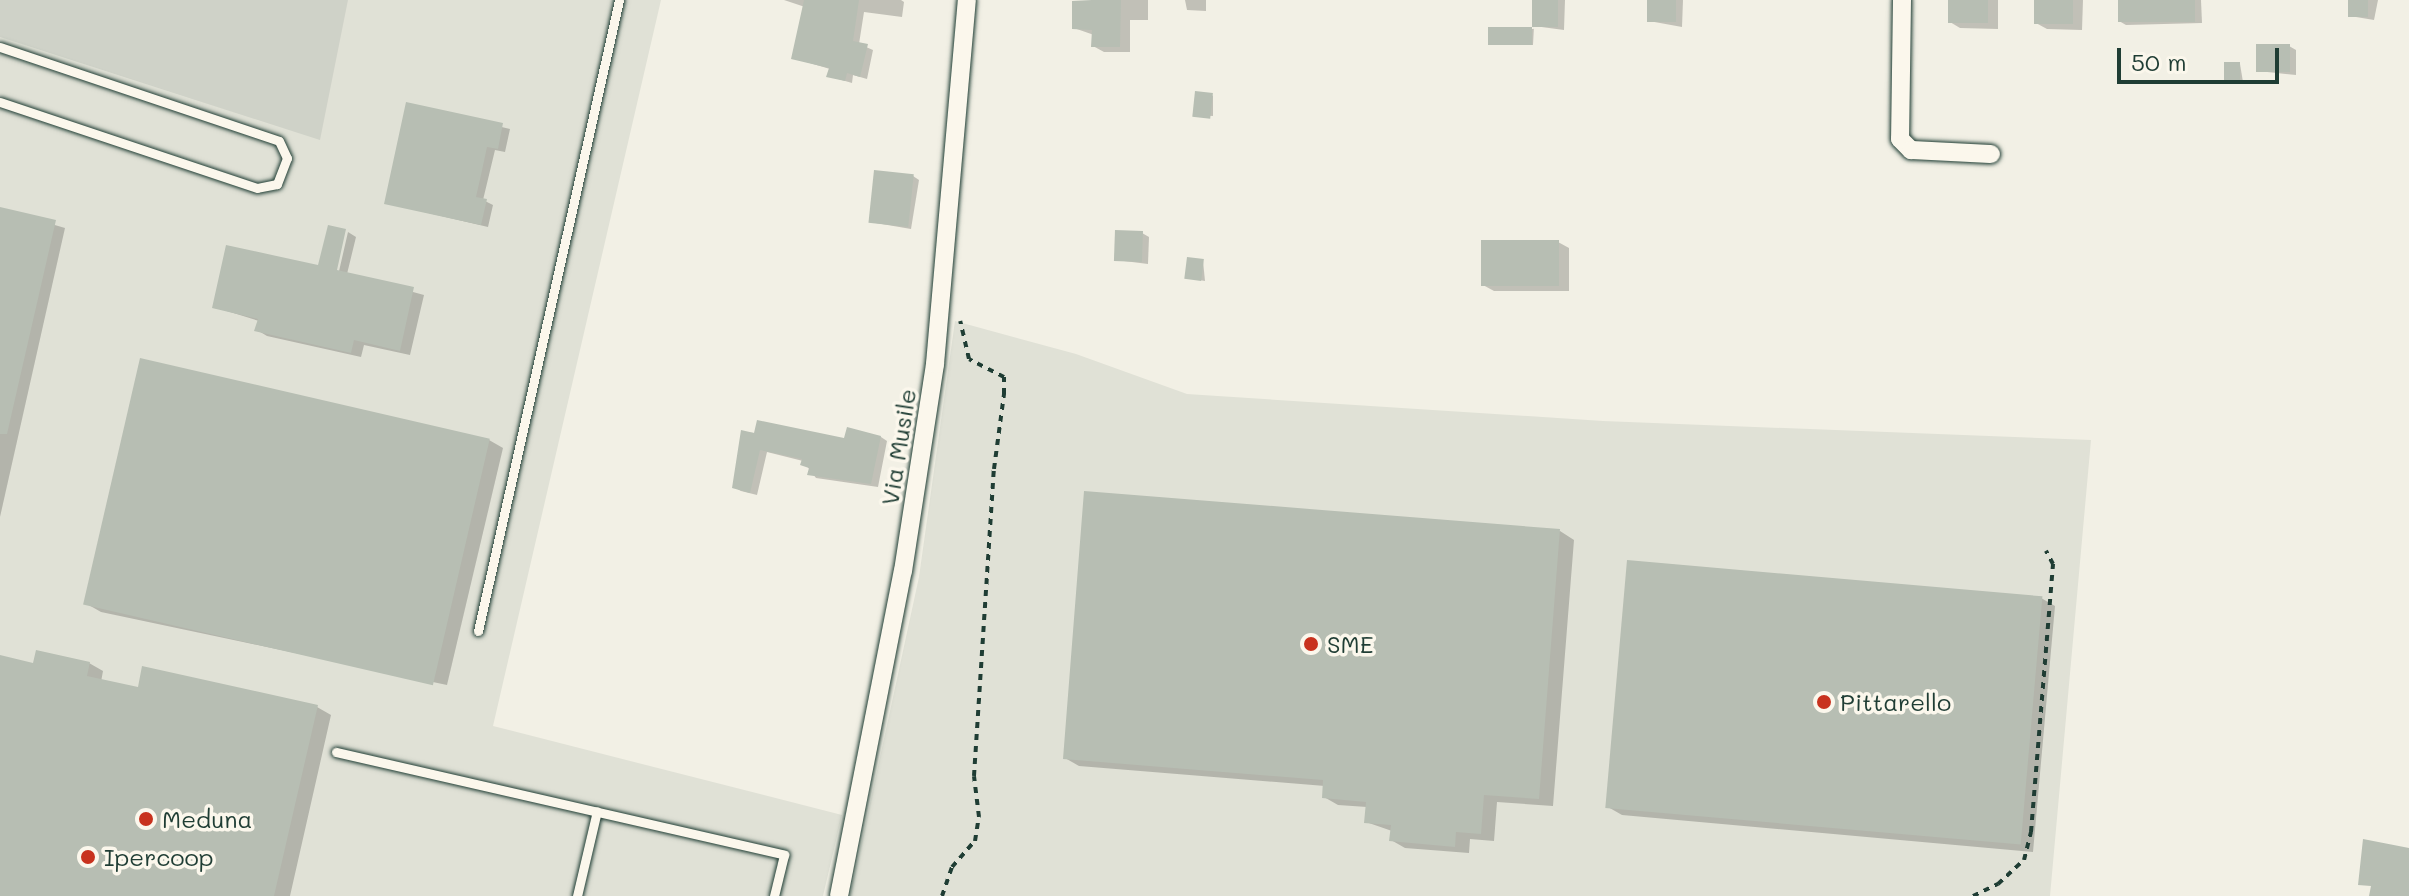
<!DOCTYPE html>
<style>
body{margin:0}
#map{position:relative;width:2409px;height:896px;overflow:hidden;background:#f2f0e5;font-family:Mali,sans-serif}
div>[style]{position:absolute}
[style*='--x']{left:calc(var(--x)*1px);top:calc(var(--y)*1px);width:calc(var(--w)*1px);rotate:calc(var(--a)*1deg)}
.built>*{inset:0;background:#e0e1d6}
.green>*{inset:0;background:#cfd2c8}
.shadow>*{inset:0;background:#0003}
.building>*{inset:0;background:#b7beb3;transform-origin:0 0}
.path>*{height:4px;margin-top:-2px;transform-origin:0;background:repeating-linear-gradient(90deg,#1f3d34 0 6px,transparent 0 12px)}
.roads{filter:drop-shadow(0 0 2px #1f3d34) drop-shadow(0 0 2px #1f3d34)}
.service>*{height:9px;margin:-4.5px;padding:0 4.5px;transform-origin:4.5px;border-radius:4.5px;background:#fbf7ec}
.minor>*{height:18px;margin:-9px;padding:0 9px;transform-origin:9px;border-radius:9px;background:#fbf7ec}
.dots>*{width:22px;height:22px;translate:-50% -50%;box-sizing:border-box;border:4px solid #fbf7ec;border-radius:50%}
span{translate:-50% -50%;white-space:nowrap;text-align:center;line-height:1.15;-webkit-text-stroke:7px #fbf7ec;paint-order:stroke}
.street-label{font-size:24px;color:#1f3d34}
.poi-label{font-size:24px;color:#1f3d34}
.left{translate:0 -50%;text-align:left}
.scale{position:absolute;left:2117px;top:48px;width:162px;height:36px;box-sizing:border-box;border:4px solid #1f3d34;border-top:0;padding-left:10px;font-size:24px;line-height:28px;white-space:nowrap;color:#1f3d34;-webkit-text-stroke:6px #fbf7ec;paint-order:stroke}
</style>
<div id="map">
<div class="built">
<i style="clip-path:polygon(0 0,661px 0,493px 726px,842px 815px,823px 896px,0 896px)"></i>
<i style="clip-path:polygon(955px 321px,1076px 354px,1187px 394px,1603px 421px,2091px 440px,2050px 896px,850px 896px,919px 577px)"></i>
</div>
<div class="green">
<i style="clip-path:polygon(0 0,348px 0,320px 140px,0 37px)"></i>
</div>
<div class="shadow">
<i style="clip-path:polygon(784px 0,901px 0,904px 2px,902px 17px,864px 12px,859px 44px,873px 50px,867px 79px,853px 75px,852px 83px,828px 76px,830px 69px,793px 58px,805px 7px)"></i>
<i style="clip-path:polygon(1100px 0,1148px 0,1148px 20px,1130px 20px,1130px 52px,1104px 52px,1093px 46px,1094px 35px,1074px 28px)"></i>
<i style="clip-path:polygon(1185px 0,1206px 0,1206px 11px,1187px 10px)"></i>
<i style="clip-path:polygon(1534px 0,1565px 0,1564px 30px,1534px 26px,1533px 45px,1490px 44px,1490px 29px,1534px 29px)"></i>
<i style="clip-path:polygon(1649px 0,1683px 0,1682px 27px,1649px 21px)"></i>
<i style="clip-path:polygon(1950px 0,1998px 0,1998px 29px,1960px 28px,1950px 22px)"></i>
<i style="clip-path:polygon(2036px 0,2083px 0,2082px 30px,2047px 29px,2036px 23px)"></i>
<i style="clip-path:polygon(2120px 0,2201px 0,2202px 23px,2126px 25px,2119px 21px)"></i>
<i style="clip-path:polygon(2350px 0,2378px 0,2374px 20px,2350px 16px)"></i>
<i style="clip-path:polygon(2289px 46px,2296px 50px,2296px 75px,2258px 71px)"></i>
<i style="clip-path:polygon(2240px 64px,2243px 82px,2226px 81px)"></i>
<i style="clip-path:polygon(1213px 95px,1213px 116px,1195px 115px)"></i>
<i style="clip-path:polygon(408px 105px,510px 129px,505px 152px,495px 150px,483px 200px,493px 205px,488px 227px,386px 203px)"></i>
<i style="clip-path:polygon(913px 176px,919px 180px,911px 229px,870px 222px)"></i>
<i style="clip-path:polygon(0 209px,65px 228px,0 517px)"></i>
<i style="clip-path:polygon(348px 232px,356px 237px,347px 274px,424px 295px,410px 355px,364px 345px,361px 357px,267px 336px,257px 330px,259px 321px,214px 307px,337px 280px)"></i>
<i style="clip-path:polygon(1142px 233px,1149px 237px,1148px 264px,1116px 260px)"></i>
<i style="clip-path:polygon(1558px 242px,1569px 248px,1569px 291px,1494px 291px,1483px 285px)"></i>
<i style="clip-path:polygon(1203px 261px,1205px 281px,1188px 278px)"></i>
<i style="clip-path:polygon(743px 432px,845px 440px,881px 437px,887px 441px,878px 487px,816px 478px,803px 461px,767px 452px,757px 495px,741px 491px,734px 487px)"></i>
<i style="clip-path:polygon(489px 440px,503px 448px,447px 685px,101px 612px,87px 604px)"></i>
<i style="clip-path:polygon(1560px 531px,1574px 540px,1553px 806px,1497px 802px,1494px 841px,1470px 839px,1469px 853px,1405px 848px,1391px 840px,1392px 831px,1366px 822px,1367px 807px,1338px 805px,1324px 797px,1325px 786px,1079px 766px,1065px 758px)"></i>
<i style="clip-path:polygon(2041px 598px,2055px 606px,2033px 852px,1622px 815px,1608px 807px)"></i>
<i style="clip-path:polygon(0 657px,35px 665px,89px 663px,103px 671px,101px 682px,139px 690px,317px 707px,331px 715px,290px 896px,0 896px)"></i>
</div>
<div class="building">
<i style="clip-path:polygon(804px 0,859px 0,853px 41px,868px 44px,860px 77px,847px 73px,845px 81px,826px 77px,829px 68px,791px 59px)"></i>
<i style="clip-path:polygon(1092px 0,1121px 0,1120px 47px,1091px 47px,1092px 30px,1072px 29px,1072px 1px)"></i>
<i style="left:1532px;top:0;width:26px;height:27px"></i>
<i style="left:1647px;top:0;width:29px;height:22px"></i>
<i style="left:1948px;top:0;width:40px;height:23px"></i>
<i style="left:2034px;top:0;width:39px;height:24px"></i>
<i style="left:2118px;top:0;width:77px;height:22px"></i>
<i style="left:2348px;top:0;width:20px;height:17px"></i>
<i style="left:1488px;top:27px;width:44px;height:18px"></i>
<i style="left:2256px;top:44px;width:34px;height:28px"></i>
<i style="left:2224px;top:62px;width:16px;height:20px"></i>
<i style="left:1195px;top:91px;width:18px;height:26px;rotate:6deg"></i>
<i style="clip-path:polygon(406px 102px,503px 123px,498px 149px,487px 147px,481px 175px,476px 197px,487px 199px,481px 225px,384px 204px)"></i>
<i style="left:874px;top:170px;width:40px;height:53px;rotate:6deg"></i>
<i style="clip-path:polygon(0 207px,56px 220px,7px 434px,0 434px)"></i>
<i style="clip-path:polygon(328px 225px,346px 229px,337px 270px,414px 287px,400px 351px,354px 340px,351px 353px,254px 331px,258px 319px,212px 308px,226px 245px,318px 265px)"></i>
<i style="left:1115px;top:230px;width:28px;height:31px;rotate:2deg"></i>
<i style="left:1481px;top:240px;width:78px;height:46px"></i>
<i style="left:1187px;top:257px;width:17px;height:22px;rotate:7deg"></i>
<i style="left:140px;top:358px;width:359px;height:253px;rotate:13deg"></i>
<i style="clip-path:polygon(757px 420px,844px 438px,847px 427px,881px 436px,871px 484px,807px 475px,809px 468px,800px 465px,802px 459px,760px 450px,750px 493px,732px 488px,741px 430px,754px 433px)"></i>
<i style="clip-path:polygon(1084px 491px,1560px 529px,1539px 799px,1484px 795px,1481px 834px,1456px 832px,1455px 847px,1389px 841px,1391px 825px,1364px 823px,1366px 802px,1322px 798px,1323px 780px,1063px 759px)"></i>
<i style="left:1627px;top:560px;width:417px;height:249px;rotate:5deg"></i>
<i style="clip-path:polygon(36px 650px,90px 662px,87px 676px,138px 687px,142px 666px,318px 705px,274px 896px,0 896px,0 655px,33px 663px)"></i>
<i style="clip-path:polygon(2363px 839px,2409px 848px,2409px 896px,2369px 896px,2371px 886px,2358px 885px)"></i>
</div>
<div class="path">
<i style="--x:942;--y:896;--w:31;--a:-71"></i>
<i style="--x:952;--y:867;--w:35;--a:-49"></i>
<i style="--x:975;--y:841;--w:24;--a:-81"></i>
<i style="--x:979;--y:817;--w:41;--a:-97"></i>
<i style="--x:974;--y:776;--w:308;--a:-86.3"></i>
<i style="--x:994;--y:469;--w:76;--a:-82.4"></i>
<i style="--x:1004;--y:394;--w:17;--a:-90"></i>
<i style="--x:1004;--y:377;--w:39;--a:-153"></i>
<i style="--x:969;--y:359;--w:39;--a:-103"></i>
<i style="--x:1973;--y:896;--w:28;--a:-26"></i>
<i style="--x:1998;--y:884;--w:35;--a:-43"></i>
<i style="--x:2024;--y:860;--w:29;--a:-76"></i>
<i style="--x:2031;--y:832;--w:269;--a:-85.3"></i>
<i style="--x:2053;--y:564;--w:15;--a:-118"></i>
</div>
<div class="roads">
<div class="service">
<i style="--x:0;--y:47;--w:294;--a:18.6"></i>
<i style="--x:279;--y:141;--w:19;--a:65"></i>
<i style="--x:287;--y:158;--w:28;--a:111"></i>
<i style="--x:277;--y:184;--w:20;--a:169"></i>
<i style="--x:257;--y:188;--w:271;--a:-161.5"></i>
<i style="--x:478;--y:631;--w:647;--a:-77.4"></i>
<i style="--x:336;--y:752;--w:460;--a:12.9"></i>
<i style="--x:784;--y:855;--w:42;--a:103.7"></i>
<i style="--x:577;--y:896;--w:87;--a:-76.8"></i>
</div>
<div class="minor">
<i style="--x:1902;--y:0;--w:139;--a:90.8"></i>
<i style="--x:1900;--y:139;--w:16;--a:45"></i>
<i style="--x:1911;--y:150;--w:80;--a:2.9"></i>
<i style="--x:839;--y:896;--w:331;--a:-78.9"></i>
<i style="--x:903;--y:571;--w:209;--a:-81.2"></i>
<i style="--x:935;--y:364;--w:365;--a:-85"></i>
</div>
</div>
<div class="dots">
<i style="left:1311px;top:644px;background:#c8321e"></i>
<i style="left:1824px;top:702px;background:#c8321e"></i>
<i style="left:146px;top:819px;background:#c8321e"></i>
<i style="left:88px;top:857px;background:#c8321e"></i>
</div>
<div class="street-label">
<span style="left:898px;top:447px;rotate:-81deg">Via Musile</span>
</div>
<div class="poi-label">
<span class="left" style="left:1327px;top:644px">SME</span>
<span class="left" style="left:1840px;top:702px">Pittarello</span>
<span class="left" style="left:162px;top:819px">Meduna</span>
<span class="left" style="left:104px;top:857px">Ipercoop</span>
</div>
<div class="scale">50 m</div>
</div>
